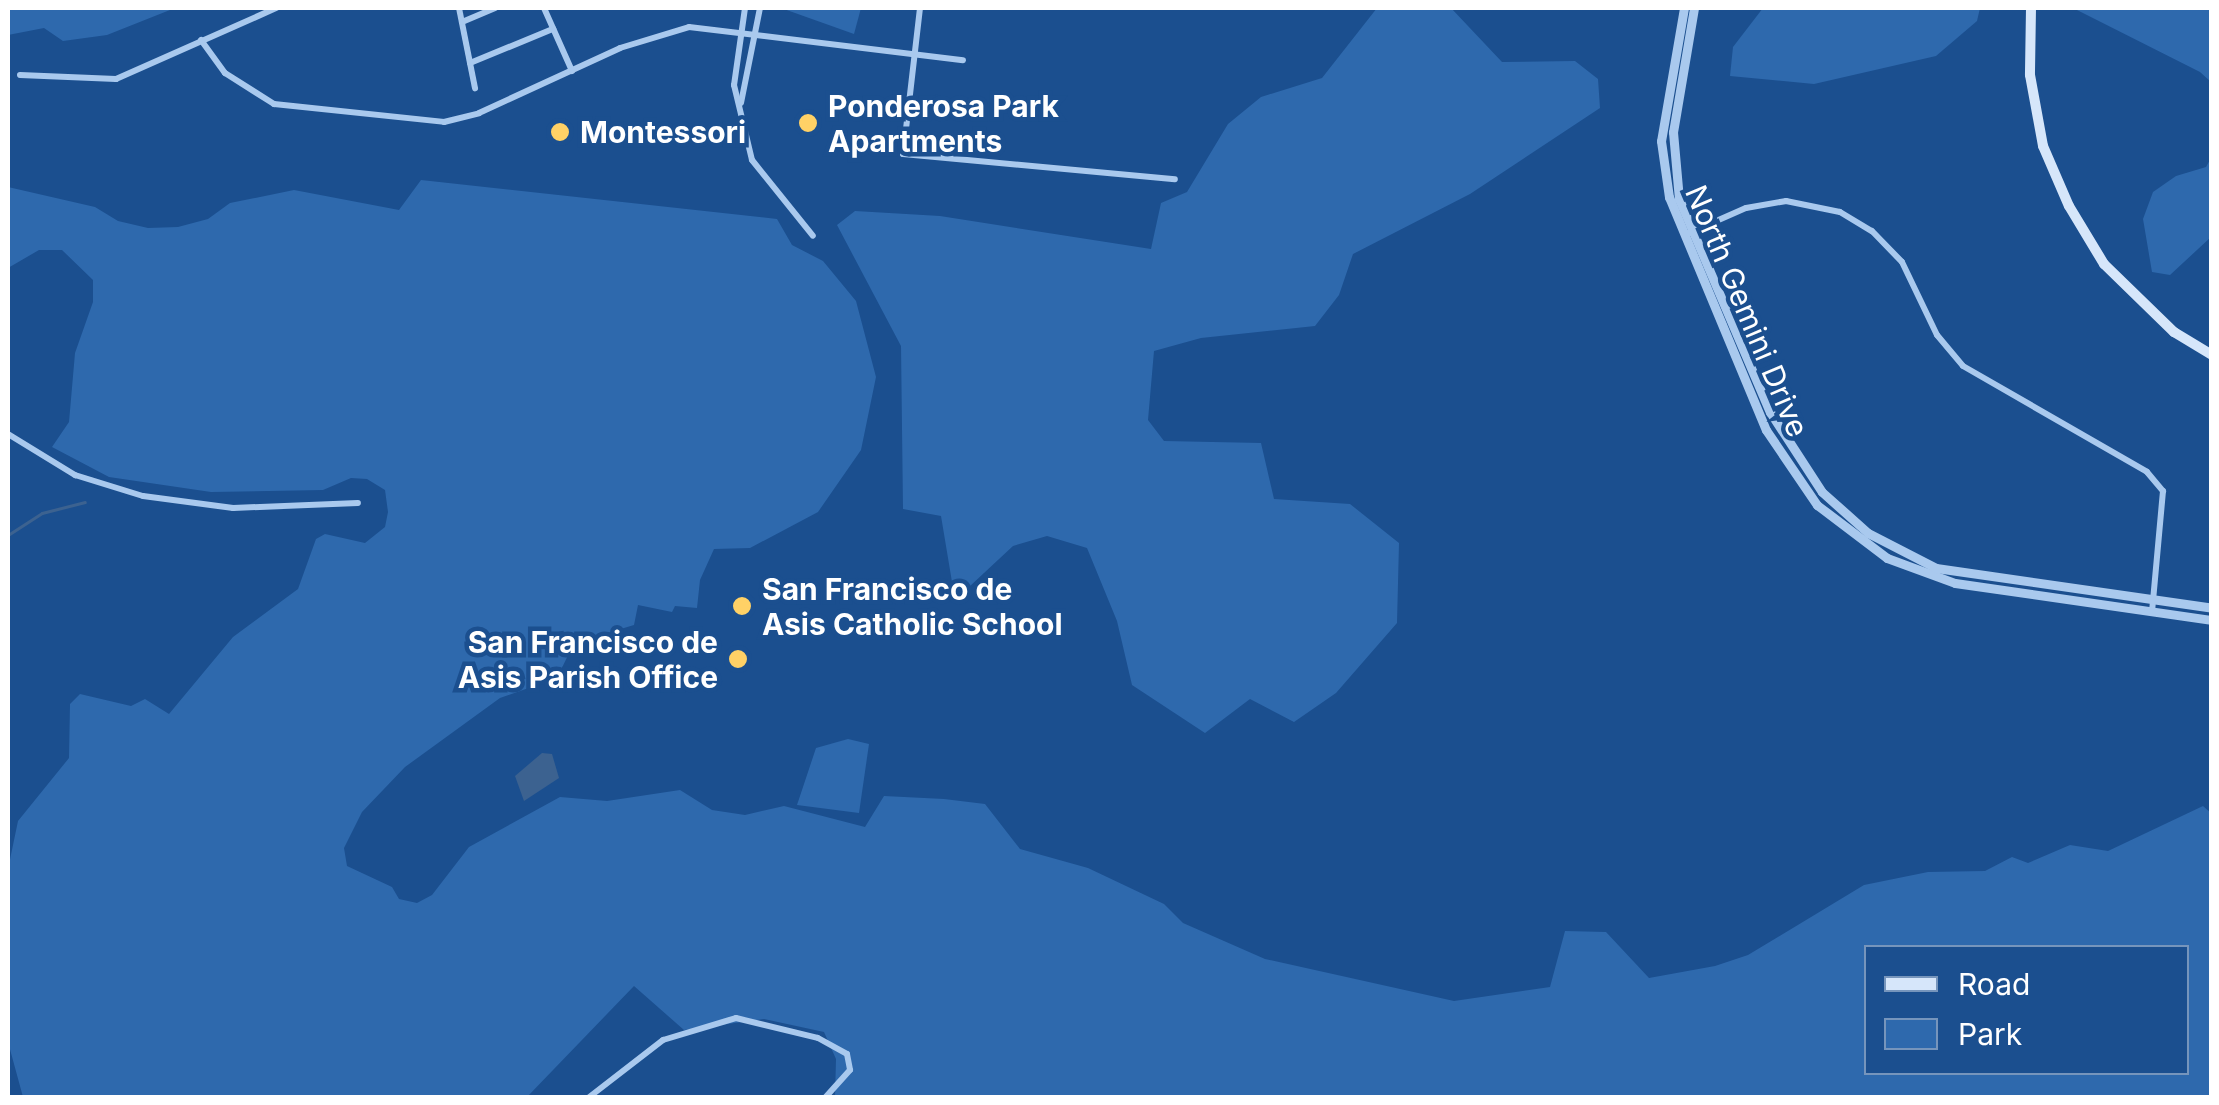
<!DOCTYPE html>
<style>
body{margin:0}
#map{position:relative;width:2219px;height:1105px;overflow:hidden;background:#1b4f8f;font-family:Inter,sans-serif}
div>[style]{position:absolute}
[style*='--x']{left:calc(var(--x)*1px);top:calc(var(--y)*1px);width:calc(var(--w)*1px);rotate:calc(var(--a)*1deg)}
.green>*{inset:0;background:#2e69ad}
.water>*{inset:0;background:#3c6290}
.stream>*{height:2.5px;margin:-1.25px;padding:0 1.25px;transform-origin:1.25px;border-radius:1.25px;background:#3c6290}
.minor>*{height:6px;margin:-3px;padding:0 3px;transform-origin:3px;border-radius:3px;background:#a9c9ee}
.tertiary>*{height:9px;margin:-4.5px;padding:0 4.5px;transform-origin:4.5px;border-radius:4.5px;background:#a9c9ee}
.secondary>*{height:10px;margin:-5px;padding:0 5px;transform-origin:5px;border-radius:5px;background:#d6e6fa}
.dots>*{width:28px;height:28px;translate:-50% -50%;box-sizing:border-box;border:5px solid #1b4f8f;border-radius:50%}
span{translate:-50% -50%;white-space:nowrap;text-align:center;line-height:1.15;-webkit-text-stroke:9px #1b4f8f;paint-order:stroke}
.poi-label{font-size:30px;color:#fff;font-weight:700}
.left{translate:0 -50%;text-align:left}
.right{translate:-100% -50%;text-align:right}
.street-label{font-size:30px;color:#fff}
.frame{position:absolute;inset:0;border:10px solid #fff;pointer-events:none}
.legend{position:absolute;left:1864px;top:945px;width:325px;height:130px;box-sizing:border-box;background:#1b4f8f;border:2px solid #7695bc;margin:0;padding:12px 18px;list-style:none;font-size:30px;color:#fff}
.legend li{display:flex;align-items:center;gap:20px;height:50px}
.legend b{width:50px;border:2px solid #7695bc}
</style>
<div id="map">
<div class="green">
<i style="clip-path:polygon(8px 8px,175px 8px,107px 35px,63px 41px,44px 28px,8px 35px)"></i>
<i style="clip-path:polygon(781px 8px,861px 8px,854px 34px)"></i>
<i style="clip-path:polygon(1377px 8px,1451px 8px,1502px 62px,1575px 61px,1598px 79px,1600px 108px,1470px 194px,1353px 254px,1339px 295px,1315px 326px,1201px 338px,1154px 351px,1148px 420px,1164px 441px,1261px 443px,1274px 499px,1350px 504px,1399px 543px,1397px 623px,1336px 693px,1294px 722px,1250px 699px,1205px 733px,1132px 685px,1117px 621px,1087px 548px,1047px 536px,1013px 546px,955px 600px,941px 516px,903px 509px,901px 346px,837px 225px,855px 211px,940px 216px,1151px 249px,1161px 203px,1187px 192px,1228px 124px,1261px 97px,1322px 78px)"></i>
<i style="clip-path:polygon(1763px 8px,1980px 8px,1977px 21px,1936px 56px,1814px 84px,1730px 76px,1733px 47px)"></i>
<i style="clip-path:polygon(2073px 8px,2211px 8px,2211px 82px,2200px 72px)"></i>
<i style="clip-path:polygon(2211px 158px,2211px 237px,2170px 275px,2152px 272px,2143px 219px,2153px 192px,2176px 176px,2206px 167px)"></i>
<i style="clip-path:polygon(evenodd,421px 180px,777px 219px,792px 245px,823px 261px,856px 301px,876px 377px,861px 450px,818px 512px,750px 548px,714px 549px,700px 580px,697px 608px,675px 606px,672px 612px,638px 605px,634px 625px,574px 643px,557px 678px,500px 698px,405px 767px,362px 812px,344px 848px,347px 866px,392px 887px,399px 899px,417px 903px,432px 895px,469px 847px,560px 797px,607px 801px,680px 790px,712px 810px,745px 815px,784px 806px,865px 827px,884px 796px,944px 799px,985px 804px,1020px 849px,1088px 868px,1164px 904px,1183px 923px,1265px 959px,1454px 1001px,1550px 987px,1565px 931px,1606px 932px,1649px 978px,1715px 966px,1748px 955px,1864px 885px,1928px 872px,1985px 871px,2012px 857px,2028px 863px,2070px 845px,2108px 851px,2203px 806px,2212px 814px,2211px 1097px,835px 1097px,836px 1059px,824px 1032px,764px 1019px,684px 1030px,634px 986px,527px 1097px,23px 1097px,8px 1042px,8px 869px,18px 821px,69px 758px,70px 704px,80px 694px,131px 706px,145px 699px,169px 714px,233px 637px,298px 589px,316px 539px,325px 534px,365px 543px,385px 527px,388px 512px,385px 490px,367px 479px,351px 478px,323px 490px,211px 492px,109px 477px,52px 447px,69px 422px,75px 353px,93px 302px,93px 280px,62px 250px,39px 250px,8px 268px,8px 187px,95px 207px,118px 221px,148px 228px,178px 227px,208px 219px,230px 203px,294px 190px,399px 210px,421px 180px,1866px 948px,2186px 948px,2186px 1072px,1866px 1072px,1866px 948px)"></i>
<i style="clip-path:polygon(848px 739px,869px 744px,859px 813px,797px 805px,816px 748px)"></i>
</div>
<div class="water">
<i style="clip-path:polygon(542px 753px,552px 754px,559px 778px,524px 801px,515px 776px)"></i>
</div>
<div class="stream">
<i style="--x:8;--y:535;--w:40;--a:-32.9"></i>
<i style="--x:42;--y:513;--w:44;--a:-14.3"></i>
</div>
<div class="minor">
<i style="--x:459;--y:8;--w:82;--a:78.7"></i>
<i style="--x:544;--y:8;--w:69;--a:66"></i>
<i style="--x:745;--y:8;--w:78;--a:98.1"></i>
<i style="--x:734;--y:85;--w:77;--a:76.5"></i>
<i style="--x:752;--y:160;--w:97;--a:51.2"></i>
<i style="--x:920;--y:8;--w:147;--a:96.6"></i>
<i style="--x:903;--y:154;--w:273;--a:5.3"></i>
<i style="--x:462;--y:22;--w:36;--a:-23"></i>
<i style="--x:201;--y:40;--w:41;--a:54"></i>
<i style="--x:225;--y:73;--w:58;--a:32.3"></i>
<i style="--x:274;--y:104;--w:171;--a:6"></i>
<i style="--x:444;--y:122;--w:36;--a:-14"></i>
<i style="--x:479;--y:113;--w:155;--a:-24.7"></i>
<i style="--x:620;--y:48;--w:72;--a:-16.9"></i>
<i style="--x:689;--y:27;--w:276;--a:6.9"></i>
<i style="--x:470;--y:63;--w:90;--a:-22.3"></i>
<i style="--x:20;--y:75;--w:96;--a:2.4"></i>
<i style="--x:116;--y:79;--w:175;--a:-23.9"></i>
<i style="--x:741;--y:103;--w:97;--a:-78.7"></i>
<i style="--x:1689;--y:233;--w:62;--a:-23.7"></i>
<i style="--x:1746;--y:208;--w:41;--a:-9.9"></i>
<i style="--x:1786;--y:201;--w:55;--a:11.5"></i>
<i style="--x:1840;--y:212;--w:37;--a:31"></i>
<i style="--x:1872;--y:231;--w:43;--a:45.9"></i>
<i style="--x:1902;--y:262;--w:81;--a:64.4"></i>
<i style="--x:1937;--y:335;--w:40;--a:50"></i>
<i style="--x:1963;--y:366;--w:212;--a:29.9"></i>
<i style="--x:2147;--y:472;--w:25;--a:50"></i>
<i style="--x:2163;--y:491;--w:121;--a:95.2"></i>
<i style="--x:8;--y:434;--w:79;--a:31.5"></i>
<i style="--x:75;--y:475;--w:71;--a:17.2"></i>
<i style="--x:143;--y:496;--w:91;--a:7.6"></i>
<i style="--x:233;--y:508;--w:125;--a:-2.3"></i>
<i style="--x:588;--y:1098;--w:95;--a:-37.7"></i>
<i style="--x:663;--y:1040;--w:76;--a:-16.8"></i>
<i style="--x:736;--y:1018;--w:84;--a:13.7"></i>
<i style="--x:818;--y:1038;--w:33;--a:29"></i>
<i style="--x:847;--y:1054;--w:16;--a:79"></i>
<i style="--x:850;--y:1070;--w:38;--a:132"></i>
</div>
<div class="tertiary">
<i style="--x:1684;--y:8;--w:135;--a:99.8"></i>
<i style="--x:1661;--y:141;--w:57;--a:81.9"></i>
<i style="--x:1669;--y:197;--w:252;--a:67.4"></i>
<i style="--x:1766;--y:430;--w:91;--a:55.8"></i>
<i style="--x:1817;--y:505;--w:88;--a:37.1"></i>
<i style="--x:1887;--y:558;--w:72;--a:20.2"></i>
<i style="--x:1955;--y:583;--w:260;--a:8.2"></i>
<i style="--x:1694;--y:8;--w:126;--a:99.6"></i>
<i style="--x:1673;--y:132;--w:67;--a:84.9"></i>
<i style="--x:1679;--y:199;--w:232;--a:66.9"></i>
<i style="--x:1770;--y:412;--w:95;--a:57"></i>
<i style="--x:1822;--y:492;--w:62;--a:41.7"></i>
<i style="--x:1868;--y:533;--w:76;--a:27.2"></i>
<i style="--x:1936;--y:568;--w:279;--a:8.2"></i>
</div>
<div class="secondary">
<i style="--x:2031;--y:8;--w:67;--a:90.9"></i>
<i style="--x:2030;--y:75;--w:72;--a:79.6"></i>
<i style="--x:2043;--y:146;--w:65;--a:66.6"></i>
<i style="--x:2069;--y:206;--w:68;--a:58.9"></i>
<i style="--x:2104;--y:264;--w:98;--a:44.2"></i>
<i style="--x:2174;--y:332;--w:44;--a:31.2"></i>
</div>
<div class="dots">
<i style="left:808px;top:123px;background:#ffd166"></i>
<i style="left:560px;top:132px;background:#ffd166"></i>
<i style="left:742px;top:606px;background:#ffd166"></i>
<i style="left:738px;top:659px;background:#ffd166"></i>
</div>
<div class="poi-label">
<span class="left" style="left:828px;top:123px">Ponderosa Park<br>Apartments</span>
<span class="left" style="left:580px;top:132px">Montessori</span>
<span class="left" style="left:762px;top:606px">San Francisco de<br>Asis Catholic School</span>
<span class="right" style="left:718px;top:659px">San Francisco de<br>Asis Parish Office</span>
</div>
<div class="street-label">
<span style="left:1747px;top:311px;rotate:67deg">North Gemini Drive</span>
</div>
<div class="frame"></div>
<ul class="legend">
<li><b style="height:12px;background:#d6e6fa"></b>Road</li>
<li><b style="height:28px;background:#2e69ad"></b>Park</li>
</ul>
</div>
